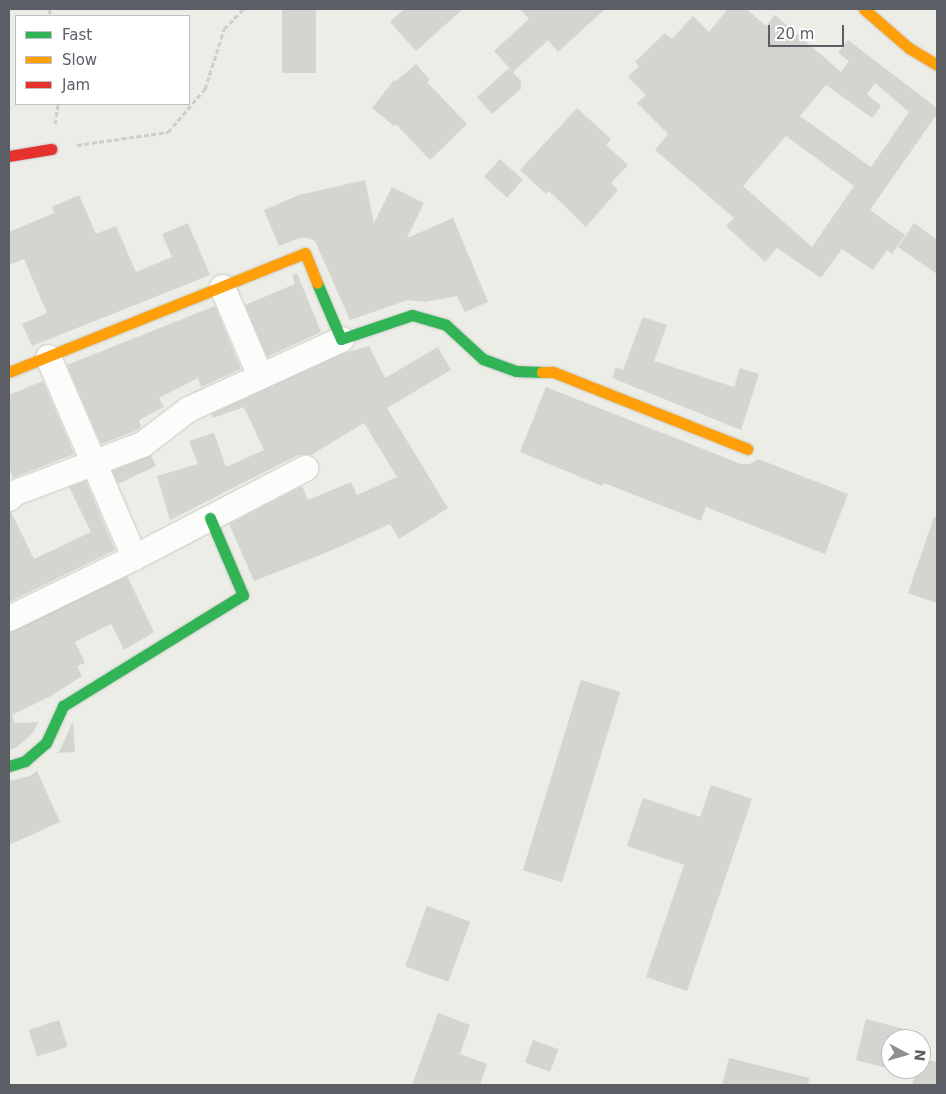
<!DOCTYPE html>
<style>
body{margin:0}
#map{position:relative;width:946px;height:1094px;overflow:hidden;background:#edede7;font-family:"DejaVu Sans",sans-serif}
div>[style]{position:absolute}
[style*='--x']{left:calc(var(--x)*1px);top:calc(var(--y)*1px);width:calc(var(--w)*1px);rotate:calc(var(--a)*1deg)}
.building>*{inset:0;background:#d4d4d1;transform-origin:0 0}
.path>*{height:3px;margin-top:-1.5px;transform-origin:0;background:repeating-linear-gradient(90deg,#cbcfce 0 5px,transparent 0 7.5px)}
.roads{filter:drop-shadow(0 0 1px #c9cbc9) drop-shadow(0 0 1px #c9cbc9)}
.street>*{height:25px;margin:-12.5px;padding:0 12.5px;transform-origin:12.5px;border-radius:12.5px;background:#fcfcfb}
.fast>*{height:11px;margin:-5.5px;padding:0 5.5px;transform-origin:5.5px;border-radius:5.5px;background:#30b455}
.slow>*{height:11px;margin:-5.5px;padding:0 5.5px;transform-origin:5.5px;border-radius:5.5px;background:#ff9f0a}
.jam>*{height:11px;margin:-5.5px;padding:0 5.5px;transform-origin:5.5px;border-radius:5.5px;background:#e5322d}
span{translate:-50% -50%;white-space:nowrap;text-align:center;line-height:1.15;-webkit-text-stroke:4.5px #fff;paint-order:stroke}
.frame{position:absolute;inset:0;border:10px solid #5c5e65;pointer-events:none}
.legend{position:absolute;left:15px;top:15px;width:175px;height:90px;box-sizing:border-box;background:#fff;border:1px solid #bebfc1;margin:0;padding:6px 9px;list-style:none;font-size:15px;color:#5c5e65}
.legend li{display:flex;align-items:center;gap:10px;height:25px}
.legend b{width:25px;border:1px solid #bebfc1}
.north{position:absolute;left:881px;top:1029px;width:50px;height:50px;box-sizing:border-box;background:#fff;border:1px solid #bebfc1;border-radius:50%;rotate:96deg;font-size:14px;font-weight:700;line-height:20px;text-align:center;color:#5c5e65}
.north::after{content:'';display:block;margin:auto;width:18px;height:22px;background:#8f9092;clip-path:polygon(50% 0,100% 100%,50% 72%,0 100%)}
.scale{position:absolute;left:768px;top:25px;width:76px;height:22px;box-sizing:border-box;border:2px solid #5c5e65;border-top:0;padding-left:6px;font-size:15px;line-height:18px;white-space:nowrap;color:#5c5e65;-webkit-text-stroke:4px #fff;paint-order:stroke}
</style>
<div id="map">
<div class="building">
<i style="left:282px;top:9px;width:34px;height:64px"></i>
<i style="clip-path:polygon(404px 9px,463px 9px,416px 51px,390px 22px)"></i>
<i style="clip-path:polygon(520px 9px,605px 9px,558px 52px,548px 40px,513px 72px,494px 51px,529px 19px)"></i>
<i style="clip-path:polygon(evenodd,728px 9px,746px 9px,766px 26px,775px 15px,841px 72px,849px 61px,838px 53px,848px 40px,937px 108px,937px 114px,870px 210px,905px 235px,892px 254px,887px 250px,873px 270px,842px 249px,821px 278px,777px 248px,765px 262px,726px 226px,734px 218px,655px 150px,668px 134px,637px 103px,646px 95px,628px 77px,639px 66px,635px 62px,665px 33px,672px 39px,693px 16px,709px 32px,728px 9px,875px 83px,909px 112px,871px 167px,800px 116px,826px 85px,872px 118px,881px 106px,867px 94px,875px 83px,728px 9px,786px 136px,854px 186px,812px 247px,743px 186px,786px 136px)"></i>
<i style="clip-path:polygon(416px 64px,430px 80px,427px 82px,467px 124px,430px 160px,396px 124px,394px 126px,372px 108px,394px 80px,396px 81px)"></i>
<i style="clip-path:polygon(509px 68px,521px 81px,521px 89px,492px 114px,477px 97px)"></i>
<i style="clip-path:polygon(577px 108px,611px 139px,606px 145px,628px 165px,611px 183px,618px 190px,586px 227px,549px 191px,546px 194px,520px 170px)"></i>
<i style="left:500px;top:159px;width:31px;height:24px;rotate:42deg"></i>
<i style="clip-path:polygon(365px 180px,374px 223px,392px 187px,424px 203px,407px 238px,453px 218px,488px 302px,465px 312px,457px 296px,425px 302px,408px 300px,350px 320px,315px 241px,308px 238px,300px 238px,279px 246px,264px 210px,299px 195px)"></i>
<i style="clip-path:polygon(79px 195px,96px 234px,116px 226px,136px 272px,172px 257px,162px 234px,188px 223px,210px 275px,32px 346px,22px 324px,47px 313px,24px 259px,9px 265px,9px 232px,54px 213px,52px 207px)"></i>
<i style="clip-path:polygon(914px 223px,937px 240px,937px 274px,898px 247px)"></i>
<i style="clip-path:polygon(297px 273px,321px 332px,267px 357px,245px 305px,295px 284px,292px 275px)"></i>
<i style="clip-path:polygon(215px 306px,241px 369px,201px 387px,198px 378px,159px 398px,164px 407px,139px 420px,141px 427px,135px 431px,101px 444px,67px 365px)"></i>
<i style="clip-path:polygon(643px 317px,667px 325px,654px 361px,734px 387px,740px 368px,759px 374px,741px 430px,612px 378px,616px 367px,623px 370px)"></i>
<i style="clip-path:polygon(369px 346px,385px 378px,438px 347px,451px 370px,387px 408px,448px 508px,399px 539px,390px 524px,328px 552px,254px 581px,229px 524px,302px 486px,308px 500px,351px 482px,357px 495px,397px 477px,364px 423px,311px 455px,298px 455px,170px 520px,157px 476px,198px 464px,189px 441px,214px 433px,226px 467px,264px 450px,244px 407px,213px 418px,211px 414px,342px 354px)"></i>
<i style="clip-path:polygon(43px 381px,74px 454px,13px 478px,9px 468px,9px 395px)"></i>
<i style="clip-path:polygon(546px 387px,741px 464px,750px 464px,758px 459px,848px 494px,825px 554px,706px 507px,701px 521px,604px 483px,602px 486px,520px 452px)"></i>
<i style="clip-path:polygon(151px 455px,156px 466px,118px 484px,112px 471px)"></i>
<i style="clip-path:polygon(86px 481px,115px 550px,9px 602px,9px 512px,11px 512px,34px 559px,91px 532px,69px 487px)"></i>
<i style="clip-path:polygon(934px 517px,937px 518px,937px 603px,908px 593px)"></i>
<i style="clip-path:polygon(127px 576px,154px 632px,124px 650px,111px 624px,75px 642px,85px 663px,77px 666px,82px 676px,51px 696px,12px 715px,15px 723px,38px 722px,33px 733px,17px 747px,9px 750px,9px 632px)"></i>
<i style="left:581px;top:680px;width:41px;height:199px;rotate:17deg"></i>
<i style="clip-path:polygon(73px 721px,75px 752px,57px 753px,60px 750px)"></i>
<i style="clip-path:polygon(37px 771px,60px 822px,9px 845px,9px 781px,30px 776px)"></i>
<i style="clip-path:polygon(711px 785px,752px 799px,687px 991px,646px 977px,684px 865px,627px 846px,643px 798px,700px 817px)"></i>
<i style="left:427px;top:906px;width:46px;height:64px;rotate:20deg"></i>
<i style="clip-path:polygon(438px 1013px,470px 1025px,460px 1054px,487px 1064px,480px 1085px,412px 1085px)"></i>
<i style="clip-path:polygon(866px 1019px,919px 1033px,917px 1039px,891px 1039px,891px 1069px,856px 1060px)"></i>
<i style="left:59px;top:1020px;width:28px;height:32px;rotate:72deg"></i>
<i style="left:533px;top:1040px;width:27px;height:24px;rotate:20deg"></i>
<i style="clip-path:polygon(729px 1058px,809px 1078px,808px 1085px,722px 1085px)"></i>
<i style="clip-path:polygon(921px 1058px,937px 1062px,937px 1085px,912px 1085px,917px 1069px,921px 1069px)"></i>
</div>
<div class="path">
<i style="--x:49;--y:9;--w:7;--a:74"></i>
<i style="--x:55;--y:124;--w:20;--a:-81"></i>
<i style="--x:77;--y:145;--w:92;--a:-8.1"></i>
<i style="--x:168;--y:132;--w:57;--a:-49.3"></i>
<i style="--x:205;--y:89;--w:63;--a:-72.4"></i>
<i style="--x:224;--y:29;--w:28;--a:-46"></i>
</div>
<div class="roads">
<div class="street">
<i style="--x:222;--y:287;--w:97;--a:66.9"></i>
<i style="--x:48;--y:357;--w:218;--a:66.7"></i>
<i style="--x:9;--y:498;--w:6;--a:-51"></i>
<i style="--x:13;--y:493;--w:138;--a:-20.8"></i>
<i style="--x:142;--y:444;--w:58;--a:-37.3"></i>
<i style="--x:188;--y:409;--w:168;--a:-24.6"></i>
<i style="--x:9;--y:618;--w:139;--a:-26"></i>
<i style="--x:134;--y:557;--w:193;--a:-27.5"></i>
</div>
<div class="fast">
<i style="--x:317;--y:283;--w:61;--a:66.8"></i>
<i style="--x:341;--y:339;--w:75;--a:-18.7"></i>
<i style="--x:412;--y:315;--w:35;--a:16"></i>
<i style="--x:446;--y:325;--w:50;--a:42.6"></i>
<i style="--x:483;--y:359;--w:35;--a:20"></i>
<i style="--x:516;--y:371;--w:26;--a:2"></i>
<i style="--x:9;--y:766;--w:17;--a:-17"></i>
<i style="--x:25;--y:761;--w:28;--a:-41"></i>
<i style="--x:46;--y:743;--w:41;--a:-65.3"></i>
<i style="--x:63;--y:706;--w:211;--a:-31.7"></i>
<i style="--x:243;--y:595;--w:84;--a:-113.2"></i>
</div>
<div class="slow">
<i style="--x:864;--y:9;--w:60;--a:40.9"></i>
<i style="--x:909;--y:48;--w:33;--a:31"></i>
<i style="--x:9;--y:372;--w:319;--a:-21.9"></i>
<i style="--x:305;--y:253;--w:32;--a:68"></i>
<i style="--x:542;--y:372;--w:11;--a:0"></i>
<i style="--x:553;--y:372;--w:209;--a:21.6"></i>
</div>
<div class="jam">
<i style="--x:9;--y:156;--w:43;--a:-9.5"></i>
</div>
</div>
<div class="frame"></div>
<ul class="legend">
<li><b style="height:6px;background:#30b455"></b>Fast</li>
<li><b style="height:6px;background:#ff9f0a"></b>Slow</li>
<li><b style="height:6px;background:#e5322d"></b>Jam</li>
</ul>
<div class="north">N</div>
<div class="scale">20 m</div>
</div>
